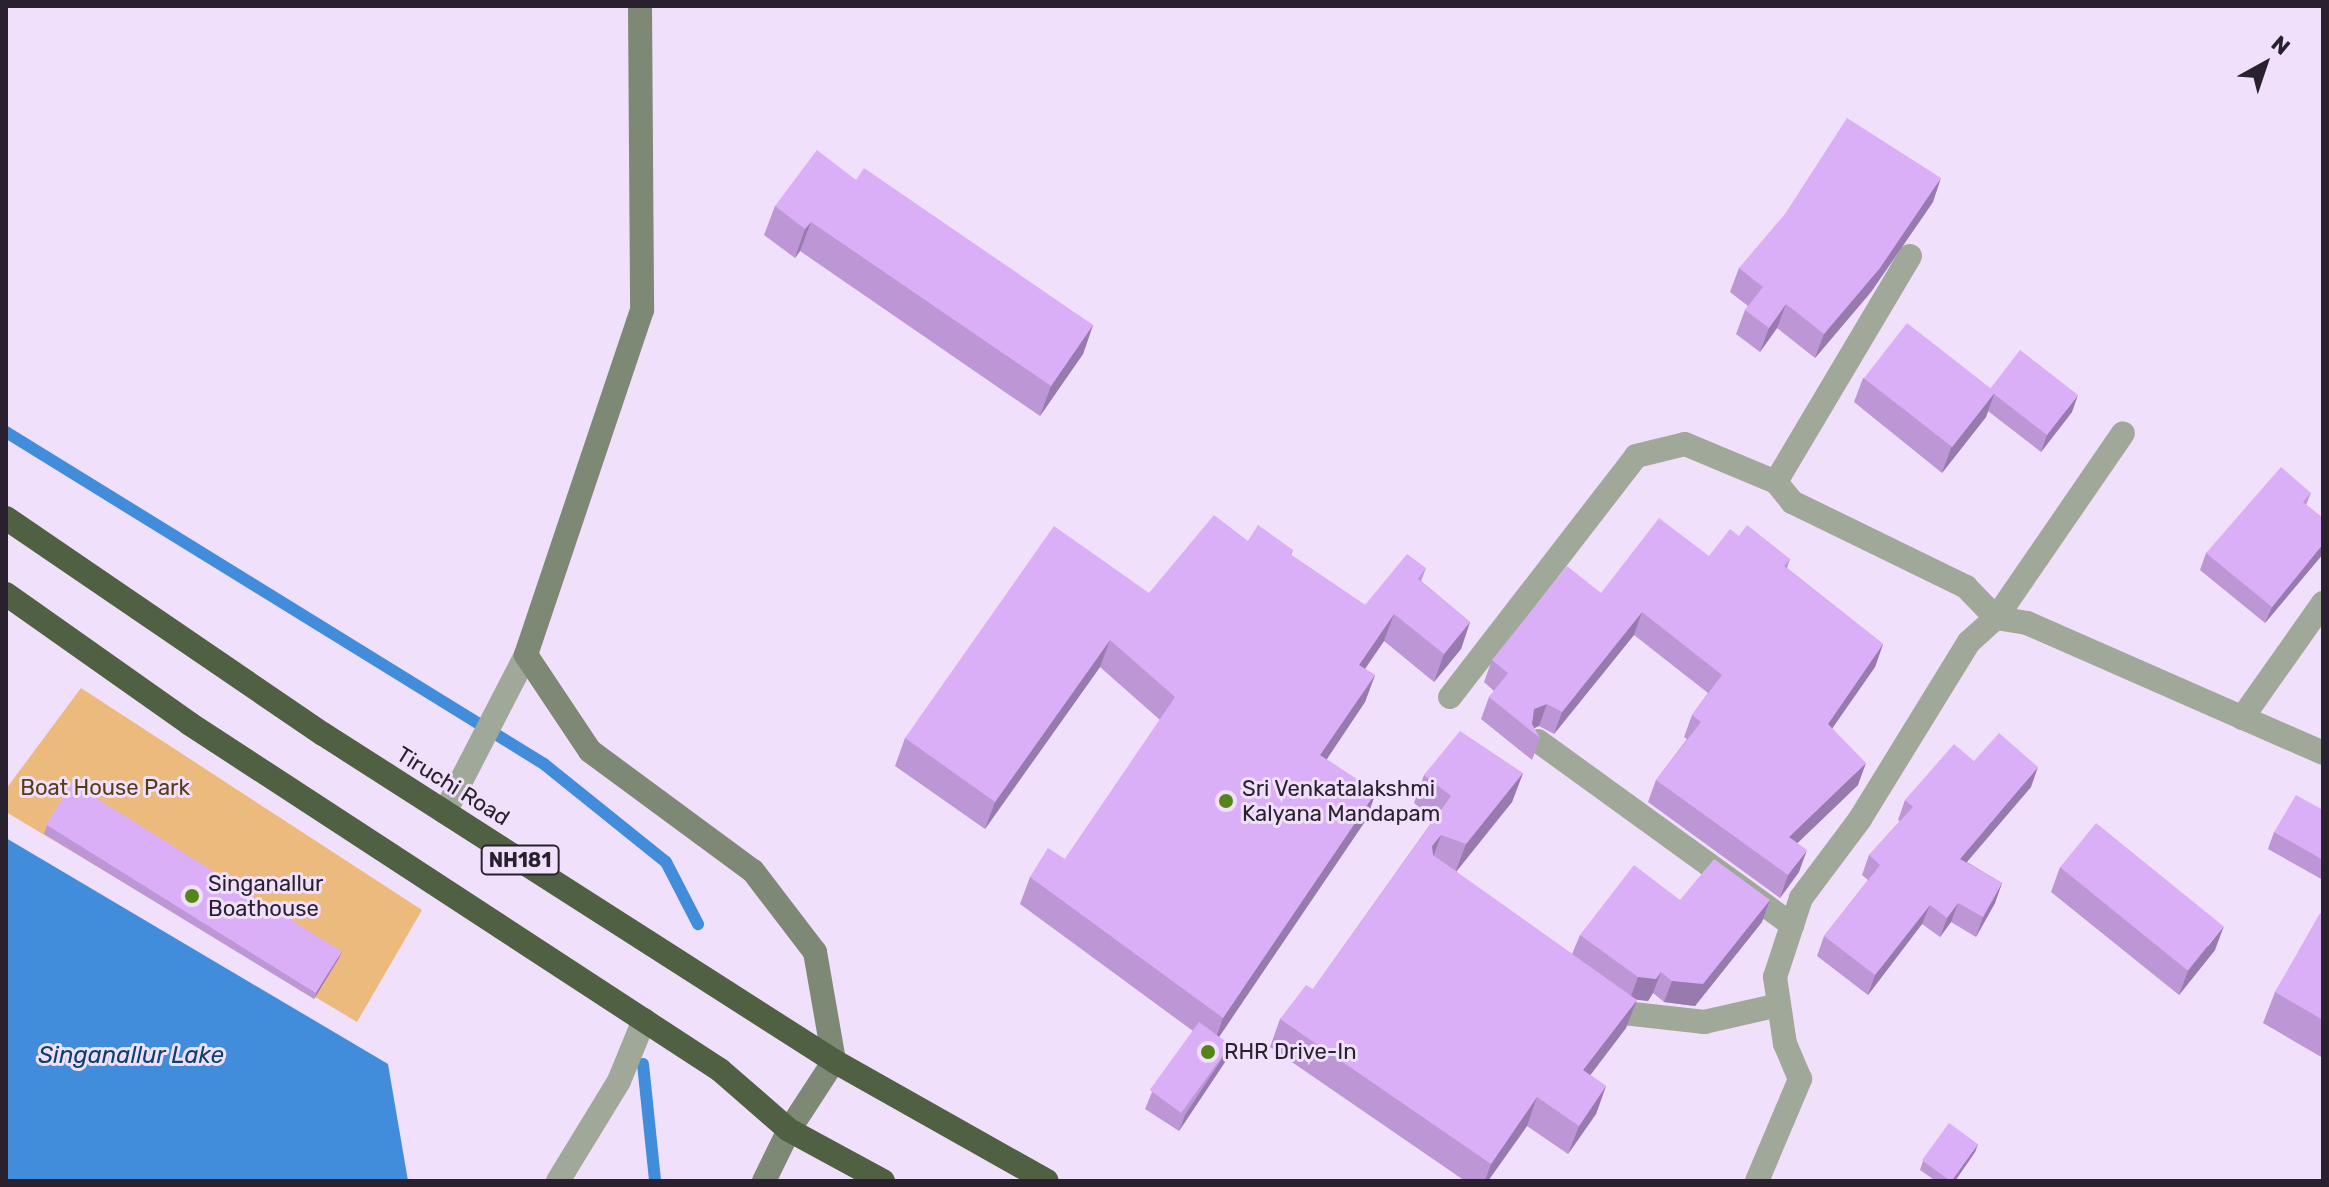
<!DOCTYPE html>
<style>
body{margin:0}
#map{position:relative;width:2329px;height:1187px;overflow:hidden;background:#f0e0fb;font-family:Rubik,sans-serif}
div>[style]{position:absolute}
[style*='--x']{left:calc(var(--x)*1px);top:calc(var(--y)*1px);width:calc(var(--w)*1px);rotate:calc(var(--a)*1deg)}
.green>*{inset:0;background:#ecba7d}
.water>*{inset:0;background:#428ddb}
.stream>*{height:12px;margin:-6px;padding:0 6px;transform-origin:6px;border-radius:6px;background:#428ddb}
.street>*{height:24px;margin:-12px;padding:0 12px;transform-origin:12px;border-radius:12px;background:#a0a899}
.secondary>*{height:24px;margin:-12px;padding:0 12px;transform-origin:12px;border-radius:12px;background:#7d8974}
.highway>*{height:24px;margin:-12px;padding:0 12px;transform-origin:12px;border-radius:12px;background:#506042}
.wall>*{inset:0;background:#bc96d5}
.shaded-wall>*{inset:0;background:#997aae}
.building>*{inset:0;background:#dbaff8;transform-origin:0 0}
.dots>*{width:22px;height:22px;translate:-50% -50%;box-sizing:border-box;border:4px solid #f0e0fb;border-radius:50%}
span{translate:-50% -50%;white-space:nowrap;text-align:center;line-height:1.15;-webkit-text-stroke:6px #f0e0fb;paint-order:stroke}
.shield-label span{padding:2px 6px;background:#f0e0fb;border:2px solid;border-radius:6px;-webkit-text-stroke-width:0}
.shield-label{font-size:20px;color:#29212e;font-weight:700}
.street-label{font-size:22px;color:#29212e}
.park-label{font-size:22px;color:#583c14}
.poi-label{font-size:22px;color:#29212e}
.left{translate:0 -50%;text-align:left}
.water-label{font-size:24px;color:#094173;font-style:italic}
.frame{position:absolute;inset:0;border:8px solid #29212e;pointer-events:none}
.north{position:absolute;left:2225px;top:24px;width:80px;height:80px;-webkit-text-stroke:6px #f0e0fb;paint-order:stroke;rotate:40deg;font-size:22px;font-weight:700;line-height:32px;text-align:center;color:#29212e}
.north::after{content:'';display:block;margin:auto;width:28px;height:36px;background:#29212e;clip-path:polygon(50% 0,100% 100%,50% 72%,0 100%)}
</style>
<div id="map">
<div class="green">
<i style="clip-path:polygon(81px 688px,422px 910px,357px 1022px,6px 812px,6px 789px)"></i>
</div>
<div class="water">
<i style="clip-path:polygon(6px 838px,388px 1064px,408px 1181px,6px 1181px)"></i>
</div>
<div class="stream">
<i style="--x:6;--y:432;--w:632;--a:31.68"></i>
<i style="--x:544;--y:764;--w:156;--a:38.8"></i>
<i style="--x:666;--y:862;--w:70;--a:62.7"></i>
<i style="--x:643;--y:1064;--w:118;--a:84.1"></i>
</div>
<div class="street">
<i style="--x:1910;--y:256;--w:263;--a:120.7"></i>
<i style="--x:1776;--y:482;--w:26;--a:51"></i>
<i style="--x:1792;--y:502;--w:194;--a:26"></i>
<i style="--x:1966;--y:587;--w:43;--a:45.9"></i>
<i style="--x:1996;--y:618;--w:224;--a:-55.5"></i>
<i style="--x:1450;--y:697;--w:304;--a:-52.3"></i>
<i style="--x:1636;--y:456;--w:50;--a:-13.8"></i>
<i style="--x:1685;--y:444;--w:99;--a:22.7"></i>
<i style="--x:2242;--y:718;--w:141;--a:-54.8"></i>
<i style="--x:1538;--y:741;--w:314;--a:35.9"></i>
<i style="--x:445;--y:812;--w:177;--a:-62.7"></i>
<i style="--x:1604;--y:998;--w:25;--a:37"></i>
<i style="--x:1624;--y:1013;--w:81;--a:6.4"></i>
<i style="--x:1704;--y:1022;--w:77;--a:-12.8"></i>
<i style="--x:558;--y:1181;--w:117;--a:-58.6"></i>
<i style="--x:619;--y:1081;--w:66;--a:-67.7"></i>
<i style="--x:1757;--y:1181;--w:111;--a:-67.1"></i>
<i style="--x:1800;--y:1079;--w:38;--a:-113"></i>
<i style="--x:1785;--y:1044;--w:68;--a:-98.5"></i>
<i style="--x:1775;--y:977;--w:83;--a:-71.8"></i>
<i style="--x:1801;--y:898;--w:99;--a:-53.2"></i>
<i style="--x:1860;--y:819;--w:208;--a:-58.4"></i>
<i style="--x:1969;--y:642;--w:36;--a:-42"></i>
<i style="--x:1996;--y:618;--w:31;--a:9"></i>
<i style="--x:2027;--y:623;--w:323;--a:23.7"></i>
</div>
<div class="secondary">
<i style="--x:640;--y:6;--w:304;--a:89.6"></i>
<i style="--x:642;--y:310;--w:364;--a:108.6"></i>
<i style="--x:526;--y:655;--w:115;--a:56.3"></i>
<i style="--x:590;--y:751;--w:202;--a:36.4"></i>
<i style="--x:753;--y:871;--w:102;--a:52.6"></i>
<i style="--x:815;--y:952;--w:111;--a:80.1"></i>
<i style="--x:834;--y:1061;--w:82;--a:123.1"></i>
<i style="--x:789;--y:1130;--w:57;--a:116.1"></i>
</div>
<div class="highway">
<i style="--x:6;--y:518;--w:384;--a:34.3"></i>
<i style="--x:323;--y:734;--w:607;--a:32.62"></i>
<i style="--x:834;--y:1061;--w:244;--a:29.4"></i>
<i style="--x:6;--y:594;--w:225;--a:35.2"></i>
<i style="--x:190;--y:724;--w:633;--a:33.14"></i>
<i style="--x:720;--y:1070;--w:91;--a:41"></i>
<i style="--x:789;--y:1130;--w:107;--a:28.5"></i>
</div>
<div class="wall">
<i style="clip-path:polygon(856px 180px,1093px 325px,1083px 354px,1040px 416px,800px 251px,795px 258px,764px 235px,775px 206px)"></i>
<i style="clip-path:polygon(1933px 202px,1871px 292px,1815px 358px,1777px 328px,1760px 352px,1736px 334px,1745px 310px,1748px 306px,1730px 292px,1739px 268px)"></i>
<i style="clip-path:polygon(1863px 378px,1990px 389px,2072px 412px,2041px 452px,1988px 411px,1986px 417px,1942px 473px,1854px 402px)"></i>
<i style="clip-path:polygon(2311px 493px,2306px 505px,2323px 518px,2323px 554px,2265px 623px,2200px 570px,2206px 553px)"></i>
<i style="clip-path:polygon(1739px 536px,1790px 559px,1787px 568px,1883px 644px,1875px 667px,1832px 728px,1858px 785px,1797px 843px,1799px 872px,1780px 898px,1648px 802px,1656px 780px,1687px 739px,1684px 737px,1692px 715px,1708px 693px,1634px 635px,1554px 734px,1539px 726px,1534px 728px,1540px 738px,1532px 760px,1481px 719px,1489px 697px,1494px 691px,1484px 682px,1492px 660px,1601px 593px,1709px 556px)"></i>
<i style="clip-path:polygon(1248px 541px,1293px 550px,1291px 555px,1365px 605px,1426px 568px,1421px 581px,1470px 622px,1461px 649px,1434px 682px,1384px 641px,1365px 669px,1375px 675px,1365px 702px,1326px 759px,1376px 792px,1366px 820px,1219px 1036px,1225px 1062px,1179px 1131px,1145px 1109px,1152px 1092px,1193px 1031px,1020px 904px,1030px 877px,1065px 859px,1160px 720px,1100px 667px,985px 829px,895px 766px,905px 738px,1149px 593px)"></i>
<i style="clip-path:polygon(1974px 761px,2031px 787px,1967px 862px,2002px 883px,1995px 903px,1976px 937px,1951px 922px,1940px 937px,1922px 924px,1868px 995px,1817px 956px,1824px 936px,1868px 880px,1862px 875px,1869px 855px,1900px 821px,1898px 820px,1905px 800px)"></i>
<i style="clip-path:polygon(1523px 773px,1512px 802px,1456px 872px,1572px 954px,1580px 935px,1680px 900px,1762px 922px,1695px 1006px,1664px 1002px,1653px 993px,1648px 1001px,1635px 999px,1626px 1028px,1590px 1075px,1606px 1086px,1596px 1114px,1568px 1154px,1527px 1126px,1488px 1181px,1465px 1181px,1270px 1047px,1280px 1019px,1313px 989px,1434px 819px,1414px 803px,1424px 775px)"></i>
<i style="clip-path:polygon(2323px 810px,2323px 880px,2268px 849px,2274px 832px)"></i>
<i style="clip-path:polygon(47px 825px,339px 958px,314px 999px,44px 834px)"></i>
<i style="clip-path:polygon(2060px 867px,2215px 950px,2179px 995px,2051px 892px)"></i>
<i style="clip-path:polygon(2323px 914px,2323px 1058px,2263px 1023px,2275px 992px)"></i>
<i style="clip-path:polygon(1978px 1144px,1975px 1152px,1955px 1181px,1936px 1181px,1920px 1170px,1923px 1161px)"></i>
</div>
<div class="shaded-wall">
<i style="clip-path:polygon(1941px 178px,1933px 202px,1871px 292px,1815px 358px,1824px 334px)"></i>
<i style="clip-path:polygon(811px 222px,800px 251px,795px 258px,805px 229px)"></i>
<i style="clip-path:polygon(1786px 304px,1777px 328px,1760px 352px,1769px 328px)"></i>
<i style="clip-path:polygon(1093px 325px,1083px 354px,1040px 416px,1051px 386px)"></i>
<i style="clip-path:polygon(1995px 392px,1986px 417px,1942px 473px,1951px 448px)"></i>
<i style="clip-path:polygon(2078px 395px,2072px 412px,2041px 452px,2047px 435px)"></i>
<i style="clip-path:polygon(2323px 544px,2323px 554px,2265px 623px,2272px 607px)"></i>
<i style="clip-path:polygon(1642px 612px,1634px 635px,1554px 734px,1562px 712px)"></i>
<i style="clip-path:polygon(1394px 614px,1384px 641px,1349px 692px,1359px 665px)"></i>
<i style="clip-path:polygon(1470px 622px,1461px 649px,1434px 682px,1444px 654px)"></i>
<i style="clip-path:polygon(1110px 640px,1100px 667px,985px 829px,995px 802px)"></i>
<i style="clip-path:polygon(1883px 644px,1875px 667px,1820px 746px,1828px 724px)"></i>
<i style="clip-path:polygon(1375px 675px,1365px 702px,1311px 783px,1320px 755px)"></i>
<i style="clip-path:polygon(1547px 704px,1539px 726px,1530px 730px,1534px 709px)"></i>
<i style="clip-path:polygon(1866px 763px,1858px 785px,1781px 859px,1789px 837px)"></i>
<i style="clip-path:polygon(2038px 767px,2031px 787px,1953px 878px,1960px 859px)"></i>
<i style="clip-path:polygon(1523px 773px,1512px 802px,1455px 873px,1466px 844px)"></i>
<i style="clip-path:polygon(1376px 792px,1366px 820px,1213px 1046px,1223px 1018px)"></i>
<i style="clip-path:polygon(1441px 835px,1431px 863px,1432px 846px)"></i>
<i style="clip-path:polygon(1807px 850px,1799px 872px,1780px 898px,1788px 875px)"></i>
<i style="clip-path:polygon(2002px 883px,1995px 903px,1976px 937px,1983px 917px)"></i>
<i style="clip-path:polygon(1770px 900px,1762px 922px,1695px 1006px,1664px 1002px,1672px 981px)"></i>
<i style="clip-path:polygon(1958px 903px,1951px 922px,1940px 937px,1947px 918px)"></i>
<i style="clip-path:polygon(1930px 905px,1922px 924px,1868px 995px,1875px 975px)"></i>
<i style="clip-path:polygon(2224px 926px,2215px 950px,2179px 995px,2188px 971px)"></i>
<i style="clip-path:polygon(343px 950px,339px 958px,314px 999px,317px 991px)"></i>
<i style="clip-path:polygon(1661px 972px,1653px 993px,1648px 1001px,1630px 999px,1638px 977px)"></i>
<i style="clip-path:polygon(1637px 1000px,1626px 1028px,1573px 1098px,1583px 1070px)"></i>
<i style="clip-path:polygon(1231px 1045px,1225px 1062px,1179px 1131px,1185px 1115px)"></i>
<i style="clip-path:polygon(1606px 1086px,1596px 1114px,1568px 1154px,1579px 1126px)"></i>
<i style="clip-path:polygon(1537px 1097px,1527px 1126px,1488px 1181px,1485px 1181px,1491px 1164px)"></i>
<i style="clip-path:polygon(1978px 1144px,1975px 1152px,1955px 1181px,1952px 1181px)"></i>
</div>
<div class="building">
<i style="clip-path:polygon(1847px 118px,1941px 178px,1880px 268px,1824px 334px,1786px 304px,1769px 328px,1745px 310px,1763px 287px,1739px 268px,1785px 214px)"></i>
<i style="clip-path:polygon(817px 150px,856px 180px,864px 168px,1093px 325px,1051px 386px,811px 222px,805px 229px,775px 206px)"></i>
<i style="left:1907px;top:323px;width:112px;height:70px;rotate:38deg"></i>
<i style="clip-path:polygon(2020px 350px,2078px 395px,2047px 435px,1994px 394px,1995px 392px,1990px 389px)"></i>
<i style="clip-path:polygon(2281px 467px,2311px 493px,2303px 502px,2323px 518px,2323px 544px,2272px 607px,2206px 553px)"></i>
<i style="clip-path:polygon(1214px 515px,1248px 541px,1258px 525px,1293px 550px,1290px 554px,1365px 605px,1407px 554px,1426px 568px,1418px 579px,1470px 622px,1444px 654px,1394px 614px,1359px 665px,1375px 675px,1320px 755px,1376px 792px,1223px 1018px,1030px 877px,1048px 848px,1065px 859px,1175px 697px,1110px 640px,995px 802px,905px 738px,1054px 526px,1149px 593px)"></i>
<i style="clip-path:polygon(1659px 518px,1709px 556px,1730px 529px,1739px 536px,1747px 525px,1790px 559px,1784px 566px,1883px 644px,1828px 724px,1866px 763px,1789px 837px,1807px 850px,1788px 875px,1656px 780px,1701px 722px,1692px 715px,1722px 675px,1642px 612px,1562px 712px,1547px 704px,1534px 709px,1532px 724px,1540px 738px,1489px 697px,1508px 673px,1492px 660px,1567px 566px,1601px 593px)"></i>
<i style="clip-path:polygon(1460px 731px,1523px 773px,1466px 844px,1441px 835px,1432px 846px,1433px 855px,1637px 1000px,1583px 1070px,1606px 1086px,1579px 1126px,1537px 1097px,1491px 1164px,1280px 1019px,1306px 985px,1313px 989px,1451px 796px,1424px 775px)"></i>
<i style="clip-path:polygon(1999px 733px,2038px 767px,1960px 859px,2002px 883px,1983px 917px,1958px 903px,1947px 918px,1930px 905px,1875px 975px,1824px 936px,1880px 865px,1869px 855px,1913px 807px,1905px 800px,1954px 744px,1974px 761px)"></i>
<i style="left:72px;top:783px;width:318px;height:49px;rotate:32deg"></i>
<i style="clip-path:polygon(2296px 795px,2323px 810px,2323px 860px,2274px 832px)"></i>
<i style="left:2096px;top:823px;width:164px;height:57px;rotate:39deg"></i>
<i style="clip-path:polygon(1714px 859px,1770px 900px,1703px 984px,1672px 981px,1661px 972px,1656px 979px,1638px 977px,1580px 935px,1634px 865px,1680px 900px)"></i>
<i style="clip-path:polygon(2320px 913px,2323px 914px,2323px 1020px,2275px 992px)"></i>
<i style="left:1199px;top:1022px;width:39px;height:84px;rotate:36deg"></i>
<i style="left:1949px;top:1123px;width:36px;height:46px;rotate:36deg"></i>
</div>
<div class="dots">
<i style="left:1226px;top:801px;background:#558518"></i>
<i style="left:192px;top:896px;background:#558518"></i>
<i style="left:1208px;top:1052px;background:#558518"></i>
</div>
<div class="shield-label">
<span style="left:520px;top:860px">NH181</span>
</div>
<div class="street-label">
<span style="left:453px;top:786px;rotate:32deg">Tiruchi Road</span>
</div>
<div class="park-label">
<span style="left:105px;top:788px">Boat House Park</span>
</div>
<div class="poi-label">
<span class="left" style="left:1242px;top:801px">Sri Venkatalakshmi<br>Kalyana Mandapam</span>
<span class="left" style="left:208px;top:896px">Singanallur<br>Boathouse</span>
<span class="left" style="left:1224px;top:1052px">RHR Drive-In</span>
</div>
<div class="water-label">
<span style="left:131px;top:1056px">Singanallur Lake</span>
</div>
<div class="frame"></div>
<div class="north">N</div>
</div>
